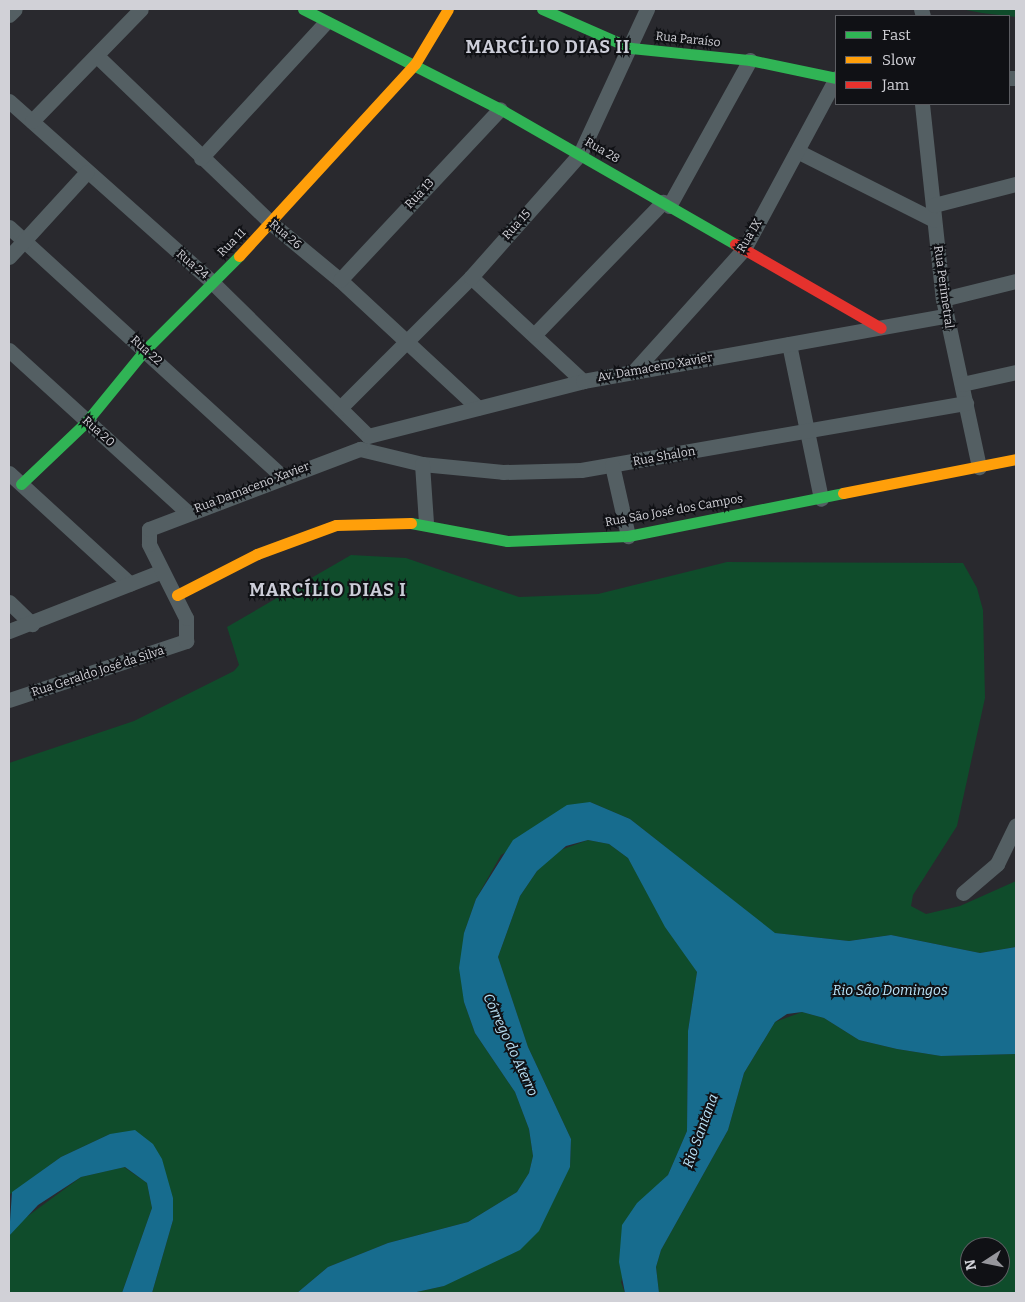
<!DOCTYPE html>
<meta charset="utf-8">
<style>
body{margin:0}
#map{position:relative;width:1025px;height:1302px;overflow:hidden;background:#29292e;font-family:Bitter,serif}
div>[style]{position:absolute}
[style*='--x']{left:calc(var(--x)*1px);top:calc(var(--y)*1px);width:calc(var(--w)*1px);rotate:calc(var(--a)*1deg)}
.green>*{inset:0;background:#0f4c2b}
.water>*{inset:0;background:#176c8e}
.street>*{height:15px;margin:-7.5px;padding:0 7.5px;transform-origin:7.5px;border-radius:7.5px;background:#545f63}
.fast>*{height:11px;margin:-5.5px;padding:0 5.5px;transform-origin:5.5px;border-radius:5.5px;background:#30b455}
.slow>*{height:11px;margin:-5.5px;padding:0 5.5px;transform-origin:5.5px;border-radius:5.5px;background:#ff9f0a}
.jam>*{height:11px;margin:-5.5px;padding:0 5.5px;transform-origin:5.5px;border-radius:5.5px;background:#e5322d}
span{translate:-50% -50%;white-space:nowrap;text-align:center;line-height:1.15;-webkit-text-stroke:4px #101115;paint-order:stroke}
.street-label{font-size:12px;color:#d1d1d7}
.water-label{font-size:14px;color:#bae3f8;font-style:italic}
.district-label{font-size:18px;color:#cccdd8;font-weight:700;letter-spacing:1px}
.frame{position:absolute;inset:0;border:10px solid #d1d1d7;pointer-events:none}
.legend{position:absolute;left:835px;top:15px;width:175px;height:90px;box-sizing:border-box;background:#101115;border:1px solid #5d5e63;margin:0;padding:6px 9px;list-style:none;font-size:15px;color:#d1d1d7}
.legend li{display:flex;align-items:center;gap:10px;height:25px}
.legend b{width:25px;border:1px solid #5d5e63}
.north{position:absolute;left:960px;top:1237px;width:50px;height:50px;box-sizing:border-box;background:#101115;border:1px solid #5d5e63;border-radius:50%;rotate:259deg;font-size:14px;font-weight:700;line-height:20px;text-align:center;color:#d1d1d7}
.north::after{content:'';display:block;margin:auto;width:18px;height:22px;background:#96969c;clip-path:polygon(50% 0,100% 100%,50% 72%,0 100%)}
</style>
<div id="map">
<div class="green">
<i style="clip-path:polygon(961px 9px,1016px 9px,1016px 17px,982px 13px)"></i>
<i style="clip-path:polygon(351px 555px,406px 558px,519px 597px,598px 594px,727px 562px,963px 563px,977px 588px,983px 610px,985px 698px,957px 826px,913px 895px,911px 906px,926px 914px,960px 906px,1016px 881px,1016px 947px,980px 953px,891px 935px,849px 941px,774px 933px,630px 819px,590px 802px,501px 855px,476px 899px,464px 933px,464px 1002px,475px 1033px,515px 1092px,529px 1129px,533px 1156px,529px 1173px,517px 1192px,468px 1222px,388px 1243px,328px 1267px,297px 1293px,152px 1293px,173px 1220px,173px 1198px,110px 1134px,61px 1157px,9px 1195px,9px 763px,134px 721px,234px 671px,239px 665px,227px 627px)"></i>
<i style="clip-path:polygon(588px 840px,609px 844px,628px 858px,697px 972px,688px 1031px,687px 1131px,668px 1175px,658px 1185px,621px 1282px,625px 1293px,412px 1293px,444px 1286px,570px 1167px,571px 1139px,528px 1047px,498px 957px,520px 896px,537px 871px,555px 852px)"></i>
<i style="clip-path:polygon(evenodd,802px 1012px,824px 1018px,859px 1040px,897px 1049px,941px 1056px,1016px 1054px,1016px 1293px,659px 1293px,656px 1267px,661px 1250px,728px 1130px,744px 1073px,775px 1022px,802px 1012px,970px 1247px,1000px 1247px,1000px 1277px,970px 1277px,970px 1247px)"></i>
<i style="clip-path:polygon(124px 1167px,147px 1183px,152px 1208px,122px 1293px,9px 1293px,9px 1236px,21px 1221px,81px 1177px)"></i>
</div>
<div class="water">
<i style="clip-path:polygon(590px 802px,630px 819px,775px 933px,849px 941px,891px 935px,980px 953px,1016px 947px,1016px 1054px,941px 1056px,897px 1049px,859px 1040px,824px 1018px,802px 1012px,787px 1014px,775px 1022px,744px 1073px,728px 1130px,661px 1250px,656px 1267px,659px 1293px,625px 1293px,619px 1262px,622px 1225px,637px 1203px,668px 1175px,687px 1131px,688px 1031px,697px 972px,665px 927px,628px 858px,609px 844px,588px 840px,566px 846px,537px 871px,520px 896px,498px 957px,528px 1047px,571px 1139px,570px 1167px,539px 1231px,520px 1250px,444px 1286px,412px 1293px,297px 1293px,328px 1267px,388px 1243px,468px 1222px,517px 1192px,529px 1173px,533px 1156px,529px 1129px,515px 1092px,475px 1033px,464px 1002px,459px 968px,464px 933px,476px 899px,513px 840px,567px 805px)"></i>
<i style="clip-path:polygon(135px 1130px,153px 1144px,162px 1159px,173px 1198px,173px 1220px,152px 1293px,122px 1293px,152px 1208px,147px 1183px,125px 1167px,81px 1177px,38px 1205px,9px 1236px,12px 1192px,61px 1157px,110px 1134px)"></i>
</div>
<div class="street">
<i style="--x:921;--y:9;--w:7;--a:74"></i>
<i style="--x:9;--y:15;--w:8;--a:-45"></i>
<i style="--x:97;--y:56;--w:241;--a:43.8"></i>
<i style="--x:271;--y:223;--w:89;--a:39.6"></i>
<i style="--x:340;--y:280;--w:188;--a:42.8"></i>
<i style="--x:1009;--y:78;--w:7;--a:0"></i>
<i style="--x:9;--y:101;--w:272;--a:41.7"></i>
<i style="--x:212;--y:282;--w:219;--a:44.6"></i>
<i style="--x:922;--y:104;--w:196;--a:83.9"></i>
<i style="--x:943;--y:299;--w:172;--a:77.9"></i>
<i style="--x:32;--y:121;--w:156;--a:-45.8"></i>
<i style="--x:797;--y:151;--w:153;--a:26.7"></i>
<i style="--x:201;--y:158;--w:183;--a:-47.4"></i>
<i style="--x:934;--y:205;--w:85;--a:-14.4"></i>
<i style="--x:669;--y:206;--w:167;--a:-61"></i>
<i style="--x:9;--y:227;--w:369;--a:42.4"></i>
<i style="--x:9;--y:257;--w:115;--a:-47.5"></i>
<i style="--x:471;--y:277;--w:153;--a:42.9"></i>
<i style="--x:340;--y:280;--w:234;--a:-46.9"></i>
<i style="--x:943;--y:299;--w:75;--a:-13.9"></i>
<i style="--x:535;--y:334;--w:184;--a:-45.9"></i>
<i style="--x:789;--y:344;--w:158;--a:78.3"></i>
<i style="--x:9;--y:350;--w:242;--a:42.3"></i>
<i style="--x:634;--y:371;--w:164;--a:-48"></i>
<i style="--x:744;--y:249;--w:194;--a:-61.7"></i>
<i style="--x:962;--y:384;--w:55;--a:-12.5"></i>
<i style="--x:340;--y:408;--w:185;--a:-45"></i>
<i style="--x:471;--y:277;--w:164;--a:-48.5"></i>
<i style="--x:580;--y:154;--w:160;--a:-65.2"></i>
<i style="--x:368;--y:436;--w:222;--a:-14.3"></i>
<i style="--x:583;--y:381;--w:369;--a:-10.2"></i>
<i style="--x:360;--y:449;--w:64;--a:13.6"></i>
<i style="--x:422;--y:464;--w:81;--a:5.6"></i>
<i style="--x:503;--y:472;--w:78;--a:-1.5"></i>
<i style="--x:581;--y:470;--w:391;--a:-9.9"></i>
<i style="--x:422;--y:464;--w:59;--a:86.1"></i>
<i style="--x:612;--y:465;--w:73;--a:77.3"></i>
<i style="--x:9;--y:473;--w:164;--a:42.5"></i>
<i style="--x:9;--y:602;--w:32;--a:44"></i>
<i style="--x:9;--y:631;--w:164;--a:-21.4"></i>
<i style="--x:9;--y:700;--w:187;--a:-18.4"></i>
<i style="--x:186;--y:641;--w:23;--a:-90"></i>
<i style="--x:186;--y:618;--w:83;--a:-116.6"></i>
<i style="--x:149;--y:544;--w:15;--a:-90"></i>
<i style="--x:149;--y:529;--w:226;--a:-20.8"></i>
<i style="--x:963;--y:893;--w:45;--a:-40.5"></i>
<i style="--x:997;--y:864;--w:43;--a:-64"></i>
</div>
<div class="fast">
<i style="--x:303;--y:9;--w:221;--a:26.9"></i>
<i style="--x:500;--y:109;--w:271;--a:29.9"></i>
<i style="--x:542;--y:9;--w:97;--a:23.7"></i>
<i style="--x:631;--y:48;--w:120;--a:5.8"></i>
<i style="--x:750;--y:60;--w:88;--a:11.8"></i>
<i style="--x:21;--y:484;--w:90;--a:-43.6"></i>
<i style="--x:86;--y:422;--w:93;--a:-50.7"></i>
<i style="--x:145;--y:350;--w:133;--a:-45"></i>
<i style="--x:411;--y:523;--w:98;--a:10.6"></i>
<i style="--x:507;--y:541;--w:121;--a:-2.4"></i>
<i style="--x:628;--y:536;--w:219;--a:-11.3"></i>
</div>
<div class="slow">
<i style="--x:239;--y:256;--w:260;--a:-47.5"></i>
<i style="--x:415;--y:64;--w:64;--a:-59"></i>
<i style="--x:843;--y:493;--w:176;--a:-11.1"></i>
<i style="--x:177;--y:595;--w:90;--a:-27.1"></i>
<i style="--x:257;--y:554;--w:84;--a:-20.2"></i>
<i style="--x:336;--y:525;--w:75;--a:-1.5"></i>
</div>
<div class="jam">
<i style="--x:735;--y:244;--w:168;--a:29.9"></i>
</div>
<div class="street-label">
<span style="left:688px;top:40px;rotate:6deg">Rua Paraíso</span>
<span style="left:602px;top:151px;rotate:30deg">Rua 28</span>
<span style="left:420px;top:194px;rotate:-47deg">Rua 13</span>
<span style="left:517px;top:225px;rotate:-48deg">Rua 15</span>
<span style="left:285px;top:235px;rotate:40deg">Rua 26</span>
<span style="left:750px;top:236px;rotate:-59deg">Rua IX</span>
<span style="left:232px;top:243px;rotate:-45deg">Rua 11</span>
<span style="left:192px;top:265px;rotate:41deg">Rua 24</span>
<span style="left:943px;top:287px;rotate:82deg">Rua Perimetral</span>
<span style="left:146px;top:351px;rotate:42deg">Rua 22</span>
<span style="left:655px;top:368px;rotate:-10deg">Av. Damaceno Xavier</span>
<span style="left:98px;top:432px;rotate:42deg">Rua 20</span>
<span style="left:664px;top:457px;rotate:-10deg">Rua Shalon</span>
<span style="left:252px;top:488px;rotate:-21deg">Rua Damaceno Xavier</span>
<span style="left:674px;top:511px;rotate:-10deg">Rua São José dos Campos</span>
<span style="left:98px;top:672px;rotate:-18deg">Rua Geraldo José da Silva</span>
</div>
<div class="water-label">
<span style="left:890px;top:991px">Rio São Domingos</span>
<span style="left:510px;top:1045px;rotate:65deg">Córrego do Aterro</span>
<span style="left:701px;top:1131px;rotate:-70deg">Rio Santana</span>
</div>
<div class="district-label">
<span style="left:548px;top:47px">MARCÍLIO DIAS II</span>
<span style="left:328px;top:590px">MARCÍLIO DIAS I</span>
</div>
<div class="frame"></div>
<ul class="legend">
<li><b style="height:6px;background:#30b455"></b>Fast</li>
<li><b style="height:6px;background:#ff9f0a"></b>Slow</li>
<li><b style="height:6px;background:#e5322d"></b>Jam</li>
</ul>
<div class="north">N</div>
</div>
